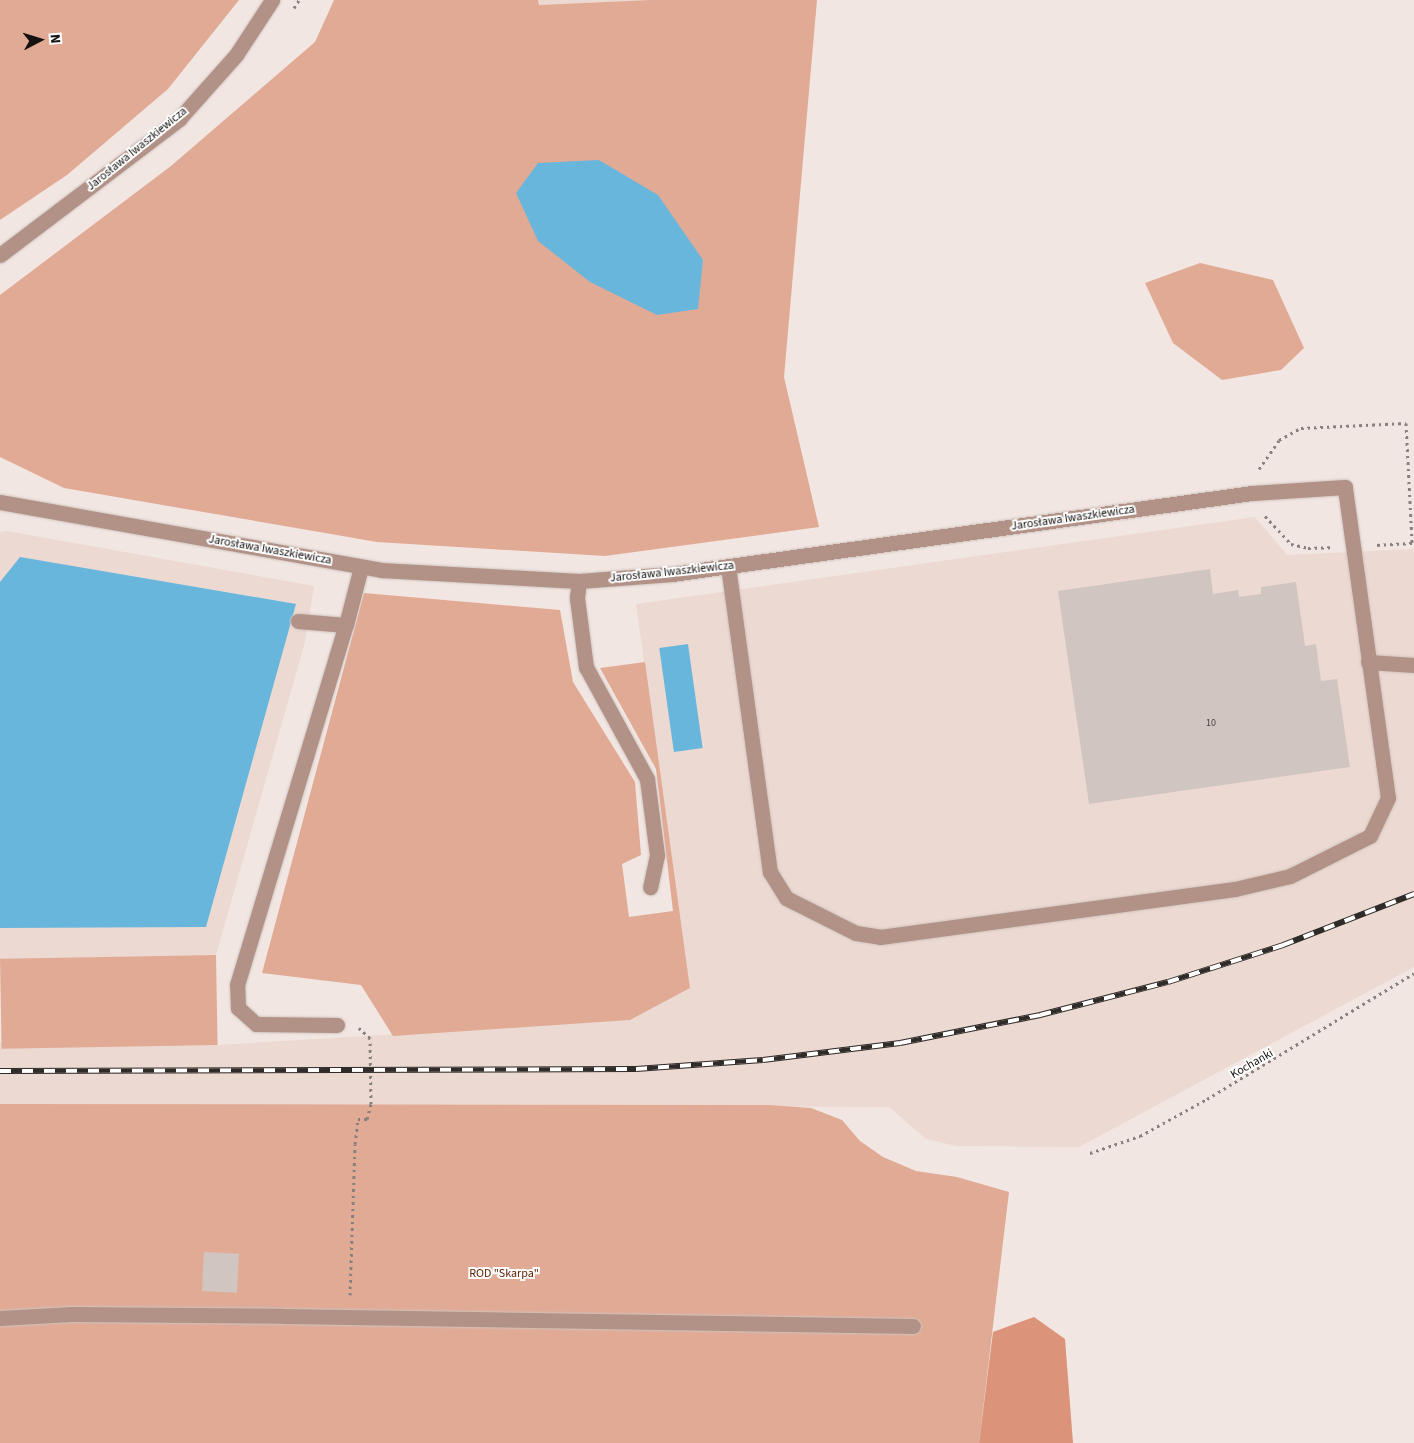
<!DOCTYPE html>
<meta charset="utf-8">
<style>
body{margin:0}
#map{position:relative;width:1414px;height:1443px;overflow:hidden;background:#f2e6e2;font-family:"Source Sans 3",sans-serif}
div>[style]{position:absolute}
[style*='--x']{left:calc(var(--x)*1px);top:calc(var(--y)*1px);width:calc(var(--w)*1px);rotate:calc(var(--a)*1deg)}
.built>*{inset:0;background:#ecd9d1}
.green>*{inset:0;background:#e1aa95;transform-origin:0 0}
.forest>*{inset:0;background:#db9479}
.water>*{inset:0;background:#69b6dd;transform-origin:0 0}
.building>*{inset:0;background:#d1c5c1;transform-origin:0 0}
.path>*{height:3px;margin-top:-1.5px;transform-origin:0;background:repeating-linear-gradient(90deg,#88807d 0 2.5px,transparent 0 6.5px)}
.roads{filter:drop-shadow(0 0 1px #cfc4c0) drop-shadow(0 0 1px #cfc4c0)}
.lane>*{height:15px;margin:-7.5px;padding:0 7.5px;transform-origin:7.5px;border-radius:7.5px;background:#b29286}
.street>*{height:15px;margin:-7.5px;padding:0 7.5px;transform-origin:7.5px;border-radius:7.5px;background:#b29286}
.rail>*{height:5.5px;margin-top:-2.75px;transform-origin:0;background:repeating-linear-gradient(90deg,#fff 0 11px,#2f2b29 0 22px);box-sizing:border-box;border-block:1px solid #2f2b29}
span{translate:-50% -50%;white-space:nowrap;text-align:center;line-height:1.15;-webkit-text-stroke:4px #fff;paint-order:stroke}
.number-label{font-size:10px;color:#443f3c}
.number-label span{-webkit-text-stroke-width:0}
.street-label{font-size:12px;color:#151210}
.park-label{font-size:12px;color:#612103}
.north{position:absolute;left:15px;top:15px;width:50px;height:50px;-webkit-text-stroke:4px #fff;paint-order:stroke;rotate:85deg;font-size:14px;font-weight:700;line-height:20px;text-align:center;color:#151210}
.north::after{content:'';display:block;margin:auto;width:18px;height:22px;background:#151210;clip-path:polygon(50% 0,100% 100%,50% 72%,0 100%)}
</style>
<div id="map">
<div class="built">
<i style="clip-path:polygon(538px 0,650px 0,538px 5px)"></i>
<i style="clip-path:polygon(1255px 517px,1287px 555px,1414px 549px,1414px 967px,1079px 1147px,956px 1146px,926px 1139px,889px 1107px,0 1104px,0 1042px,218px 1045px,630px 1020px,690px 988px,636px 604px)"></i>
<i style="clip-path:polygon(7px 531px,314px 586px,305px 642px,216px 955px,0 959px,0 532px)"></i>
</div>
<div class="green">
<i style="clip-path:polygon(0 0,239px 0,168px 89px,67px 175px,0 220px)"></i>
<i style="clip-path:polygon(334px 0,538px 0,539px 5px,650px 0,817px 0,784px 377px,819px 527px,605px 556px,377px 542px,64px 488px,0 457px,0 295px,171px 166px,315px 42px)"></i>
<i style="clip-path:polygon(1200px 263px,1273px 280px,1304px 348px,1281px 370px,1222px 380px,1173px 343px,1145px 283px)"></i>
<i style="clip-path:polygon(364px 593px,560px 610px,573px 682px,635px 782px,641px 855px,622px 864px,629px 917px,673px 911px,656px 769px,600px 668px,645px 662px,690px 988px,630px 1020px,393px 1036px,361px 985px,262px 973px)"></i>
<i style="left:216px;top:955px;width:90px;height:216px;rotate:89deg"></i>
<i style="clip-path:polygon(0 1104px,769px 1105px,811px 1108px,842px 1120px,860px 1141px,883px 1157px,916px 1171px,957px 1177px,1009px 1192px,979px 1443px,0 1443px)"></i>
</div>
<div class="forest">
<i style="clip-path:polygon(1034px 1317px,1065px 1339px,1073px 1443px,979px 1443px,993px 1332px)"></i>
</div>
<div class="water">
<i style="clip-path:polygon(599px 160px,658px 195px,703px 260px,698px 309px,657px 315px,590px 282px,538px 241px,516px 193px,538px 163px)"></i>
<i style="clip-path:polygon(20px 557px,296px 604px,206px 927px,0 928px,0 582px)"></i>
<i style="left:688px;top:644px;width:105px;height:29px;rotate:82deg"></i>
</div>
<div class="building">
<i style="clip-path:polygon(1210px 569px,1213px 594px,1238px 590px,1239px 597px,1261px 594px,1261px 587px,1296px 582px,1305px 646px,1316px 644px,1321px 681px,1337px 679px,1350px 767px,1089px 804px,1058px 591px)"></i>
<i style="left:204px;top:1252px;width:35px;height:39px;rotate:3deg"></i>
</div>
<div class="path">
<i style="--x:294;--y:8;--w:9;--a:-58"></i>
<i style="--x:1259;--y:469;--w:35;--a:-55"></i>
<i style="--x:1279;--y:440;--w:25;--a:-29"></i>
<i style="--x:1301;--y:428;--w:105;--a:-2.7"></i>
<i style="--x:1406;--y:423;--w:120;--a:87.1"></i>
<i style="--x:1412;--y:543;--w:37;--a:177"></i>
<i style="--x:1265;--y:516;--w:38;--a:47"></i>
<i style="--x:1291;--y:544;--w:17;--a:13"></i>
<i style="--x:1308;--y:548;--w:23;--a:-2"></i>
<i style="--x:1090;--y:1153;--w:53;--a:-18.8"></i>
<i style="--x:1140;--y:1136;--w:77;--a:-28.9"></i>
<i style="--x:1207;--y:1099;--w:242;--a:-31.3"></i>
<i style="--x:350;--y:1295;--w:151;--a:-88.1"></i>
<i style="--x:355;--y:1144;--w:25;--a:-83"></i>
<i style="--x:358;--y:1119;--w:9;--a:0"></i>
<i style="--x:367;--y:1119;--w:16;--a:-75"></i>
<i style="--x:371;--y:1104;--w:66;--a:-90.9"></i>
<i style="--x:370;--y:1038;--w:15;--a:-138"></i>
</div>
<div class="roads">
<div class="lane">
<i style="--x:728;--y:566;--w:309;--a:82.2"></i>
<i style="--x:770;--y:872;--w:31;--a:58"></i>
<i style="--x:786;--y:898;--w:78;--a:26.6"></i>
<i style="--x:856;--y:933;--w:24;--a:9"></i>
<i style="--x:880;--y:937;--w:358;--a:-7.7"></i>
<i style="--x:1235;--y:889;--w:57;--a:-13.3"></i>
<i style="--x:1290;--y:876;--w:89;--a:-26.6"></i>
<i style="--x:1370;--y:836;--w:42;--a:-64.7"></i>
<i style="--x:1388;--y:798;--w:314;--a:-97.9"></i>
<i style="--x:579;--y:581;--w:17;--a:97"></i>
<i style="--x:577;--y:598;--w:70;--a:82.6"></i>
<i style="--x:586;--y:667;--w:128;--a:61.4"></i>
<i style="--x:647;--y:779;--w:77;--a:82.5"></i>
<i style="--x:657;--y:855;--w:33;--a:102"></i>
<i style="--x:298;--y:621;--w:48;--a:4.8"></i>
<i style="--x:346;--y:625;--w:60;--a:-75.5"></i>
<i style="--x:1368;--y:662;--w:46;--a:3.7"></i>
<i style="--x:337;--y:1025;--w:81;--a:-179.3"></i>
<i style="--x:256;--y:1024;--w:24;--a:-138"></i>
<i style="--x:238;--y:1008;--w:23;--a:-92"></i>
<i style="--x:237;--y:985;--w:376;--a:-73.2"></i>
<i style="--x:0;--y:1318;--w:72;--a:-3.2"></i>
<i style="--x:72;--y:1314;--w:212;--a:0.5"></i>
<i style="--x:284;--y:1316;--w:629;--a:0.91"></i>
</div>
<div class="street">
<i style="--x:0;--y:255;--w:225;--a:-37.2"></i>
<i style="--x:179;--y:119;--w:86;--a:-48.3"></i>
<i style="--x:236;--y:55;--w:66;--a:-56.8"></i>
<i style="--x:0;--y:502;--w:387;--a:10.1"></i>
<i style="--x:381;--y:570;--w:198;--a:3.2"></i>
<i style="--x:579;--y:581;--w:93;--a:-4.3"></i>
<i style="--x:672;--y:574;--w:586;--a:-7.95"></i>
<i style="--x:1252;--y:493;--w:93;--a:-3.7"></i>
</div>
</div>
<div class="rail">
<i style="--x:0;--y:1071;--w:636;--a:-0.18"></i>
<i style="--x:636;--y:1069;--w:127;--a:-4.1"></i>
<i style="--x:763;--y:1060;--w:138;--a:-7.1"></i>
<i style="--x:900;--y:1043;--w:143;--a:-11.3"></i>
<i style="--x:1040;--y:1015;--w:132;--a:-14.5"></i>
<i style="--x:1168;--y:982;--w:121;--a:-17.8"></i>
<i style="--x:1283;--y:945;--w:141;--a:-21.3"></i>
</div>
<div class="number-label">
<span style="left:1211px;top:724px">10</span>
</div>
<div class="street-label">
<span style="left:137px;top:149px;rotate:-39deg">Jarosława Iwaszkiewicza</span>
<span style="left:1073px;top:518px;rotate:-8deg">Jarosława Iwaszkiewicza</span>
<span style="left:270px;top:550px;rotate:10deg">Jarosława Iwaszkiewicza</span>
<span style="left:672px;top:572px;rotate:-6deg">Jarosława Iwaszkiewicza</span>
<span style="left:1252px;top:1064px;rotate:-30deg">Kochanki</span>
</div>
<div class="park-label">
<span style="left:504px;top:1274px">ROD "Skarpa"</span>
</div>
<div class="north">N</div>
</div>
